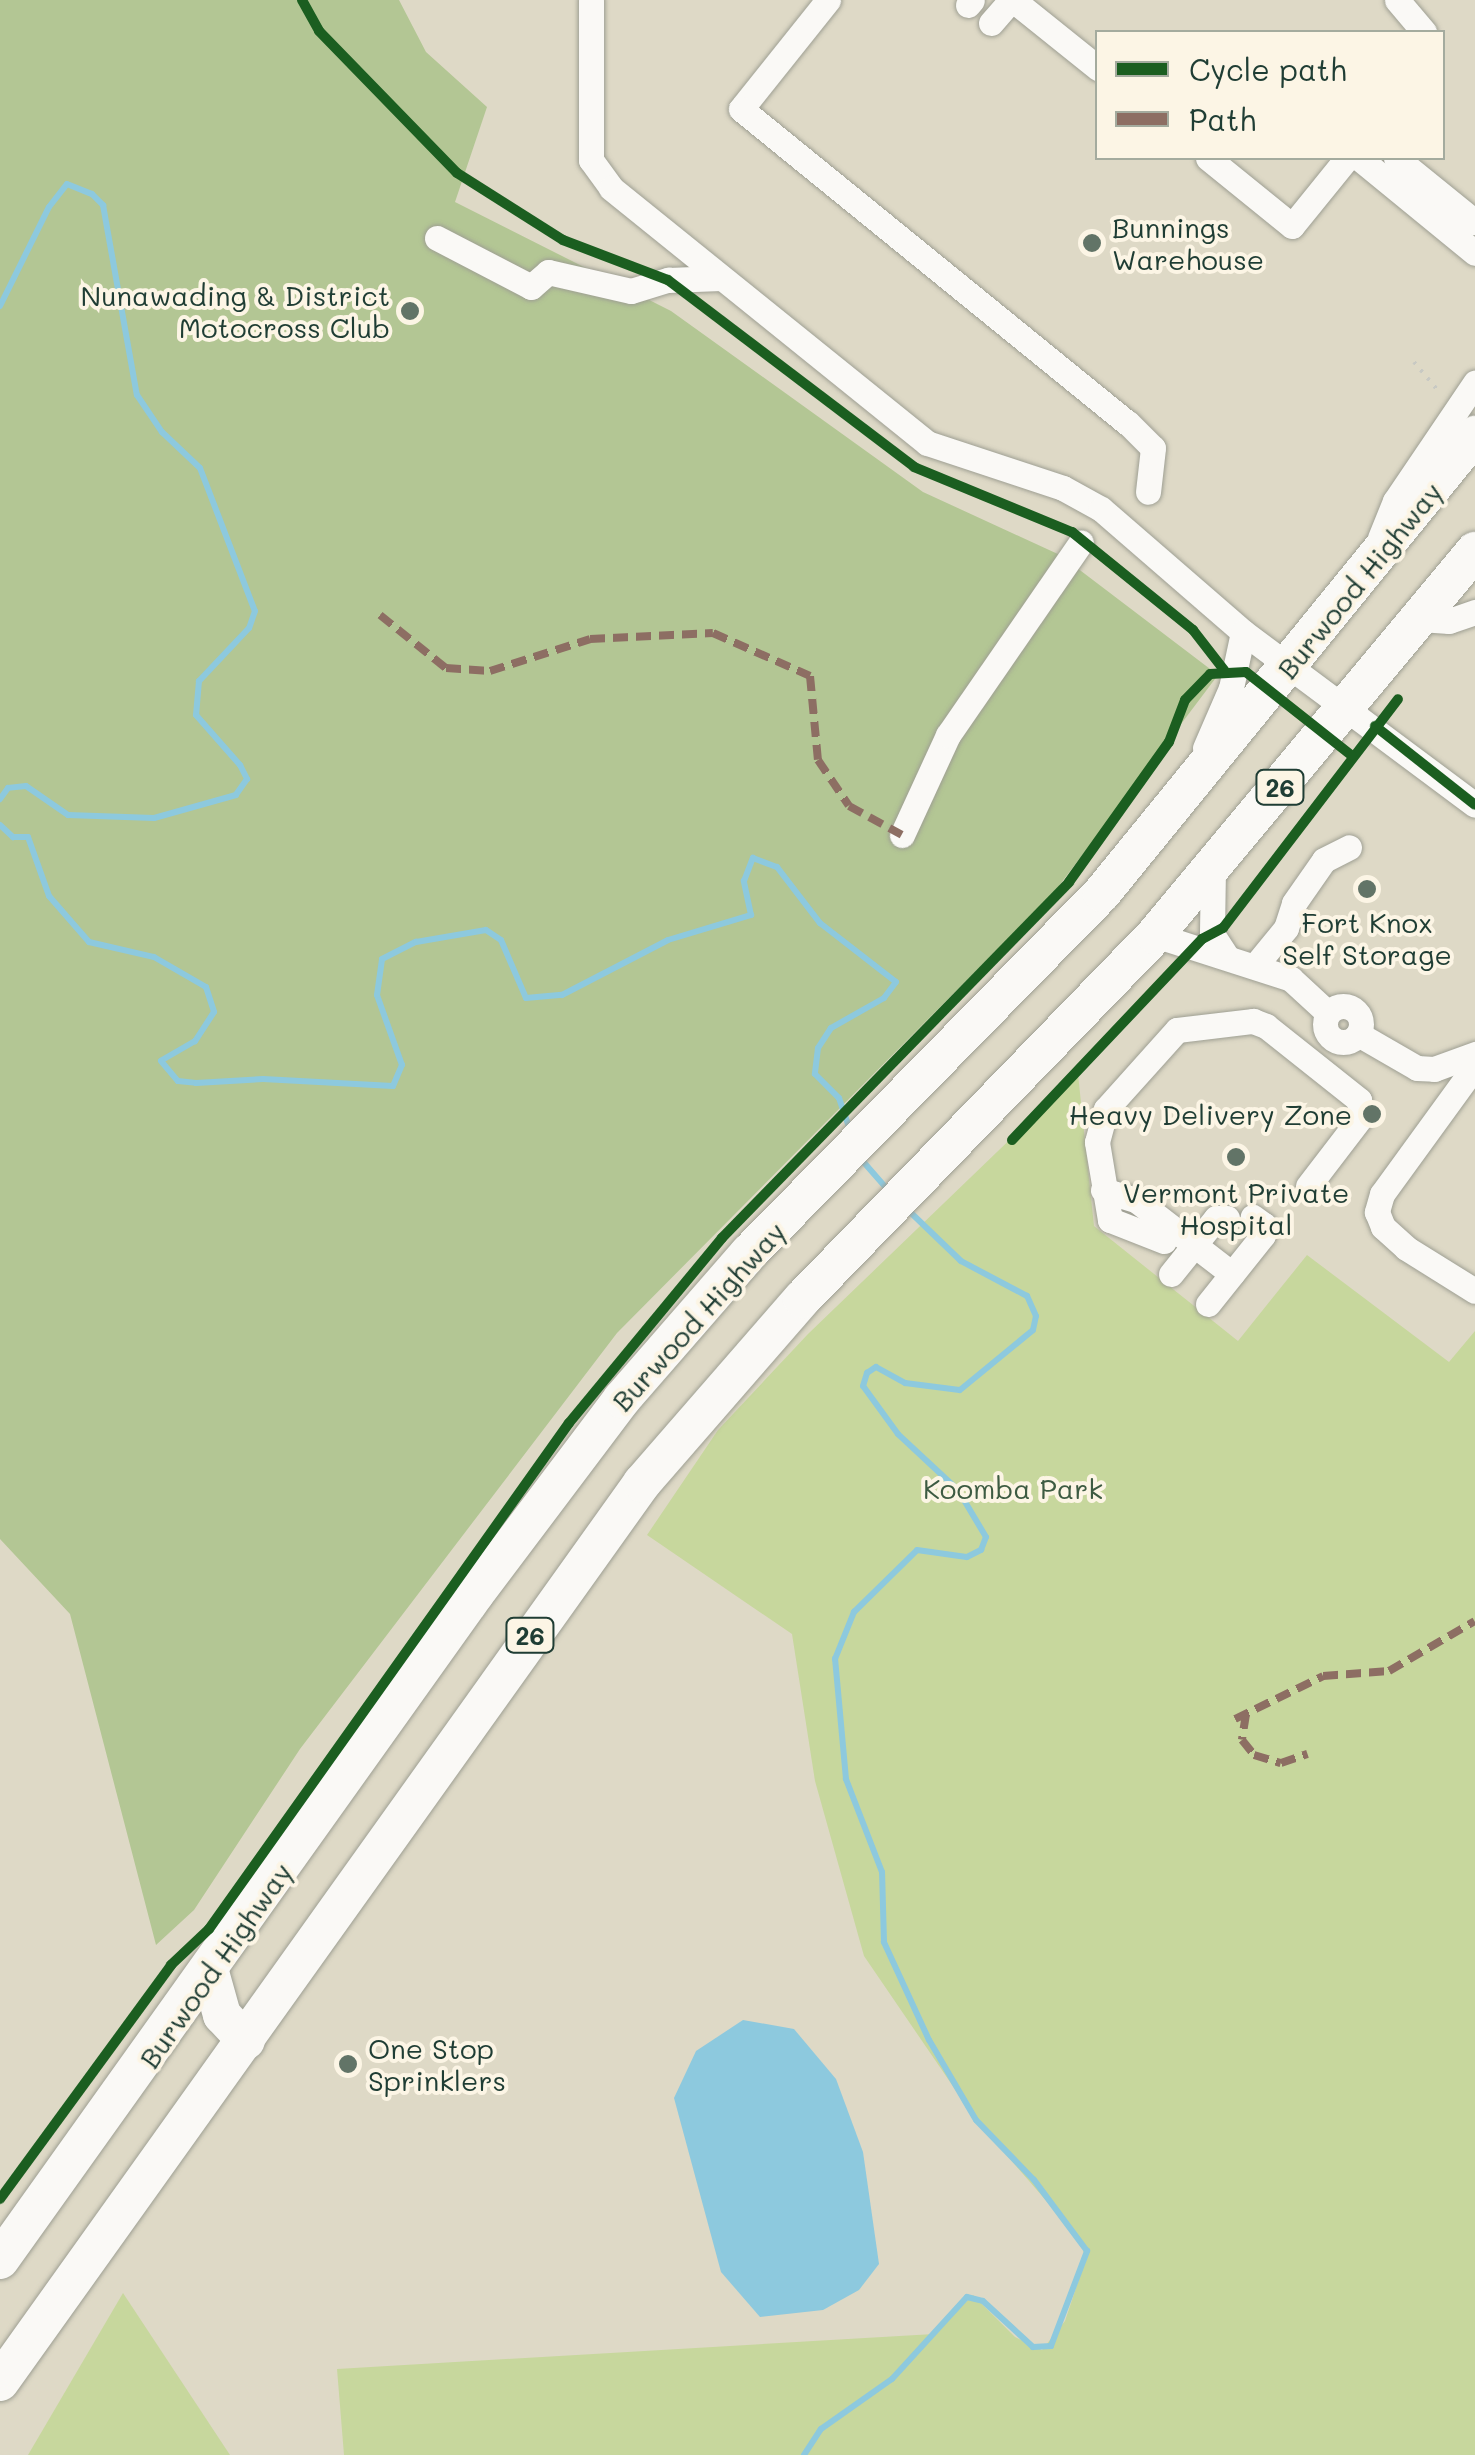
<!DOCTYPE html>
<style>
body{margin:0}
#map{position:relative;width:1475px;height:2455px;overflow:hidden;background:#ded9c6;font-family:Mali,sans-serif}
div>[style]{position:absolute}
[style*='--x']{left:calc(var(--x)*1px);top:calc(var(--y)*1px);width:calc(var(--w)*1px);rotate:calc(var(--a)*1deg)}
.green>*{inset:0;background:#c7d79d}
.forest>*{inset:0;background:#b3c694}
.water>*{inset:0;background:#8dc9de}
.stream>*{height:6px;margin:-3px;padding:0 3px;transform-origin:3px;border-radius:3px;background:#8dc9de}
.path>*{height:4px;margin-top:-2px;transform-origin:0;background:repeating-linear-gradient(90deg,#c8c9c3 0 2.5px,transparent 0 10.5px)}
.roads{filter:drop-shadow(0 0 2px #9e9f93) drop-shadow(0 0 2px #9e9f93)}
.minor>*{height:25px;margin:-12.5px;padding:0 12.5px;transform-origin:12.5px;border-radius:12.5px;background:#faf9f6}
.minor>.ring{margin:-12.5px;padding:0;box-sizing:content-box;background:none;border:25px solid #faf9f6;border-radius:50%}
.highway>*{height:38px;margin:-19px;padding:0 19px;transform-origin:19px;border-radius:19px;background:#faf9f6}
.quiet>*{height:8px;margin-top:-4px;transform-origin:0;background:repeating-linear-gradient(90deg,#8d6e63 0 15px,transparent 0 23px)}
.cycleway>*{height:10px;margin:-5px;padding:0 5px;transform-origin:5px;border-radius:5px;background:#1b5e20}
.dots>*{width:28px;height:28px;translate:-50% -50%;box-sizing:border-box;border:5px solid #fcf5e5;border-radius:50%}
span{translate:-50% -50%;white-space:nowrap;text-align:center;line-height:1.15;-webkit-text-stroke:8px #fcf5e5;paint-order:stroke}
.shield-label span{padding:2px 8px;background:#fcf5e5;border:2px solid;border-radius:8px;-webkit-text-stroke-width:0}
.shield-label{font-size:25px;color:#1f3d34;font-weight:700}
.poi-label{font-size:28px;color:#1f3d34}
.left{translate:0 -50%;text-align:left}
.right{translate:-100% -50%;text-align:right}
.street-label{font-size:28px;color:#1f3d34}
.park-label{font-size:28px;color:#3d5b42}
.legend{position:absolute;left:1095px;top:30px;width:350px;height:130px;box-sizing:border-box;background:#fcf5e5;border:2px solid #a4ab9e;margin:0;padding:12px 18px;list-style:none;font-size:30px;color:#1f3d34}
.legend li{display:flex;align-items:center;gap:20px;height:50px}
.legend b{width:50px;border:2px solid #a4ab9e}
</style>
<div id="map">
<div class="green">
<i style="clip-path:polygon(1078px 1074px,1094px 1226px,1238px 1341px,1307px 1255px,1449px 1362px,1475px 1331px,1475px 2455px,344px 2455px,337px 2369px,934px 2334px,973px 2295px,1015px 2337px,1042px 2350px,1065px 2321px,1085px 2261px,1082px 2242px,976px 2120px,864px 1956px,815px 1781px,792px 1634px,647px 1535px,718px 1430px,808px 1334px)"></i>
<i style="clip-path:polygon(123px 2293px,230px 2455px,28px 2455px)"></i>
</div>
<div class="forest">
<i style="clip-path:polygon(0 0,399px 0,426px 52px,487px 107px,455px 202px,671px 311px,923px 492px,1060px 555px,1218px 675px,1055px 891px,617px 1333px,300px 1749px,194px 1910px,156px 1945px,70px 1614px,0 1539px)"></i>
</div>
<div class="water">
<i style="clip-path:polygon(743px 2020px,794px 2029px,836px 2079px,863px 2152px,879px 2264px,859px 2290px,823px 2310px,760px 2317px,721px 2272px,674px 2098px,696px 2051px)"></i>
</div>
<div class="stream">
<i style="--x:0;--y:306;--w:110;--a:-63.7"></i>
<i style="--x:49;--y:207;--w:29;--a:-52"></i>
<i style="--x:67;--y:184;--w:27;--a:22"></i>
<i style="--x:92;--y:194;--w:16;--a:45"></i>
<i style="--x:103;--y:205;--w:193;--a:79.9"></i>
<i style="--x:137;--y:395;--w:45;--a:56"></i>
<i style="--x:162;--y:432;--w:52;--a:43.5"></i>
<i style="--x:200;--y:468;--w:153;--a:69"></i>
<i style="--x:255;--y:611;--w:18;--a:109"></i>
<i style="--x:249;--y:628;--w:73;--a:133.3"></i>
<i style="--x:199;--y:681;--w:34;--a:95"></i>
<i style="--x:196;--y:715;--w:67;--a:48.7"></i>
<i style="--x:240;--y:765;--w:16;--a:63"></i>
<i style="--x:247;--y:779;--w:19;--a:125"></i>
<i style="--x:236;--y:795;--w:85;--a:164.3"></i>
<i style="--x:154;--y:818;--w:86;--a:-178"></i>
<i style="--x:68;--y:815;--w:51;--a:-145.4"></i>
<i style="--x:26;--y:786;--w:18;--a:174"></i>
<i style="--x:8;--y:788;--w:14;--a:126"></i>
<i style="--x:0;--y:825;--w:18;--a:43"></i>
<i style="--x:13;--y:837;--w:15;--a:0"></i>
<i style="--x:28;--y:837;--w:63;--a:70.4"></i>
<i style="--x:49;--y:896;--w:61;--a:49"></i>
<i style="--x:89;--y:942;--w:67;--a:13"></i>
<i style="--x:154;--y:957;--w:60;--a:30"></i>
<i style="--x:206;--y:987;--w:26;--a:72"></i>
<i style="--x:214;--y:1012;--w:35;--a:123"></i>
<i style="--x:195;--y:1041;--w:39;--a:150"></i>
<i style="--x:161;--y:1061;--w:26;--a:50"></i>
<i style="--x:178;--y:1081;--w:18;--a:6"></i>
<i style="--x:196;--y:1083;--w:67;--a:-3.4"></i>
<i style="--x:263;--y:1079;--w:130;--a:3.1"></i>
<i style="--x:393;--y:1086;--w:23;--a:-67"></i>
<i style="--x:402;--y:1065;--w:74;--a:-109.7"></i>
<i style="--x:377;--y:995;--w:36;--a:-82"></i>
<i style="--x:382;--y:959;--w:38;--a:-27"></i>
<i style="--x:416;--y:942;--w:71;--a:-9.7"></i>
<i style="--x:486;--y:930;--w:18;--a:34"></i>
<i style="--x:501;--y:940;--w:63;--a:66.7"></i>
<i style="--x:526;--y:998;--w:36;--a:-5"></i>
<i style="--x:562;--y:995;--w:119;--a:-27.4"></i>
<i style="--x:668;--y:940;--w:87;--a:-16.8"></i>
<i style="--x:751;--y:915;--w:35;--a:-102"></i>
<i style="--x:744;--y:881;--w:25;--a:-69"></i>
<i style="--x:753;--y:858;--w:26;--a:21"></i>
<i style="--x:777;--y:867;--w:71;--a:52.5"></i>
<i style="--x:820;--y:923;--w:96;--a:37.8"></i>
<i style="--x:896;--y:982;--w:20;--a:127"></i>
<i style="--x:884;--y:998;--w:61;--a:150.5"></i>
<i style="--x:831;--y:1028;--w:24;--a:123"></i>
<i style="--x:818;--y:1048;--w:26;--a:97"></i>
<i style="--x:815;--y:1074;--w:34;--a:45"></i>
<i style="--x:839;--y:1098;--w:36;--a:71"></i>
<i style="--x:860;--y:1158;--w:43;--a:48.8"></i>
<i style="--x:804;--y:2455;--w:31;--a:-57"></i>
<i style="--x:821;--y:2429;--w:87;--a:-35.2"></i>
<i style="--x:892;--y:2379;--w:111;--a:-47.6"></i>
<i style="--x:967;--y:2297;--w:16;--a:14"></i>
<i style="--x:983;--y:2301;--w:68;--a:42.6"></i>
<i style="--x:1033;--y:2347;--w:18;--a:-3"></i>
<i style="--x:1051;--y:2346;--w:102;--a:-69.2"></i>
<i style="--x:1087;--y:2251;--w:89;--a:-126.7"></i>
<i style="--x:1034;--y:2180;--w:83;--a:-134"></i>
<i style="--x:976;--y:2120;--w:93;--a:-120.4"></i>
<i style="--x:929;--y:2040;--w:108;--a:-114.7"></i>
<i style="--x:884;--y:1942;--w:70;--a:-91.6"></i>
<i style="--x:882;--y:1872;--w:100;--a:-111.2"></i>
<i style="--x:846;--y:1779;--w:121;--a:-95.2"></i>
<i style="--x:835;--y:1659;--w:51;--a:-68"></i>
<i style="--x:854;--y:1612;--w:88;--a:-44.5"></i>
<i style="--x:917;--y:1550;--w:50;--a:8"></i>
<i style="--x:967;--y:1557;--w:16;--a:-27"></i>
<i style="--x:981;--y:1550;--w:14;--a:-69"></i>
<i style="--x:986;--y:1537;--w:55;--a:-120.8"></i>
<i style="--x:958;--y:1490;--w:82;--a:-137"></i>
<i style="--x:898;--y:1434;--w:59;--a:-126.1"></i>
<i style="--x:863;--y:1386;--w:14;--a:-73"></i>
<i style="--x:867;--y:1373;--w:11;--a:-34"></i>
<i style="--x:876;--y:1367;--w:33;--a:29"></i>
<i style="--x:905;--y:1383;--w:55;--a:7.3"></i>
<i style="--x:960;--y:1390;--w:94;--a:-39.4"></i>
<i style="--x:1033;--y:1330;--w:14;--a:-78"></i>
<i style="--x:1036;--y:1316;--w:22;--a:-114"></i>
<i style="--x:1027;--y:1296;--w:75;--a:-152.1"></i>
<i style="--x:961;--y:1261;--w:75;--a:-136.1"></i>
</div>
<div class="path">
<i style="--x:1414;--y:362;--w:40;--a:50"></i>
</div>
<div class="roads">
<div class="minor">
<i style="--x:591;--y:0;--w:160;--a:90"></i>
<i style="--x:591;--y:160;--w:34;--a:54"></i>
<i style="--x:611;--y:188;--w:406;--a:38.9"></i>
<i style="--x:927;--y:443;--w:143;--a:18.3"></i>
<i style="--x:1063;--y:488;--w:43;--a:28.9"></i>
<i style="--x:1101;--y:509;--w:188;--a:40.9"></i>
<i style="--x:1243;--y:632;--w:289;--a:36.7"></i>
<i style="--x:828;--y:0;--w:139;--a:128.6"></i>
<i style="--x:741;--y:109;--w:498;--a:39.1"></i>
<i style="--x:1128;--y:423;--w:35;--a:45"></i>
<i style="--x:1153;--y:448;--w:44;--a:96.5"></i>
<i style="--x:1013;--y:0;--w:109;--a:38.7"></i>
<i style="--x:1397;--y:0;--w:42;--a:49.8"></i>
<i style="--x:968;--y:5;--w:6;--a:-51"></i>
<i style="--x:991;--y:23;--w:30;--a:-49"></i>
<i style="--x:1208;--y:158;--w:108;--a:39"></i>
<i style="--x:1292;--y:226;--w:87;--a:-51"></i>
<i style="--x:1359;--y:158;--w:150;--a:39.3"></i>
<i style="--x:1396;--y:158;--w:102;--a:39"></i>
<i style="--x:437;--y:238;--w:106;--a:27.5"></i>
<i style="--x:531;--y:287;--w:23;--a:-41"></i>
<i style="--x:548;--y:272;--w:85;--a:12.9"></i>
<i style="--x:631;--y:291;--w:39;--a:-17"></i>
<i style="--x:668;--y:280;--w:53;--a:-2.2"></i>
<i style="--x:1380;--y:538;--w:40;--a:-68"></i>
<i style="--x:1395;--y:501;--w:143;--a:-55.9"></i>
<i style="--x:1420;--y:619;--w:29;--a:4"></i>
<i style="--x:1449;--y:621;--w:28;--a:-19"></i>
<i style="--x:1205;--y:748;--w:65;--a:-66.6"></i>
<i style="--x:1231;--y:688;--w:57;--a:-77.9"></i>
<i style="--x:902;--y:835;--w:110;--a:-65.3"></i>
<i style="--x:948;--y:735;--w:234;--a:-55.4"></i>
<i style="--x:1213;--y:868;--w:66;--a:90.9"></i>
<i style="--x:1212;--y:934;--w:27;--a:57"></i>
<i style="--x:1155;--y:935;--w:143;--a:17.9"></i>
<i style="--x:1291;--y:979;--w:50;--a:42.6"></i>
<i style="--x:1255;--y:966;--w:49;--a:-50.8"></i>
<i style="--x:1286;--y:928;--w:26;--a:-72"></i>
<i style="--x:1294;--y:903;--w:52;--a:-55.1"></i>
<i style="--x:1324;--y:860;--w:28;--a:-27"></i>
<i class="ring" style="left:1325px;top:1006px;width:11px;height:11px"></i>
<i style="--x:1358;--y:1034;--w:68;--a:30"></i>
<i style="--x:1417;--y:1068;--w:17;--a:3"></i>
<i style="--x:1434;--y:1069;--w:44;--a:-20.1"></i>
<i style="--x:1475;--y:1066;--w:158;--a:126"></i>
<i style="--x:1382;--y:1194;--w:19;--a:106"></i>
<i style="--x:1377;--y:1212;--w:16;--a:68"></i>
<i style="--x:1383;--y:1227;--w:31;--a:42"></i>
<i style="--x:1406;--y:1248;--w:81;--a:31.9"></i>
<i style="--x:1103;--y:1190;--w:34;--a:17"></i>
<i style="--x:1136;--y:1200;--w:121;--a:37.6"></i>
<i style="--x:1164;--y:1241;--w:58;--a:-158.7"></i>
<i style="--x:1110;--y:1220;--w:79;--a:-99.5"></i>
<i style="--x:1097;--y:1142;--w:34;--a:-75"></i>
<i style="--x:1106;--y:1109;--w:106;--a:-48.1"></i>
<i style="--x:1177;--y:1030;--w:77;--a:-6.8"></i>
<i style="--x:1253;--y:1021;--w:14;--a:21"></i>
<i style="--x:1266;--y:1026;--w:119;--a:38.5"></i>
<i style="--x:1359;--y:1100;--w:17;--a:83"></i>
<i style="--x:1361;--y:1117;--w:87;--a:127.5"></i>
<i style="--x:1171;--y:1274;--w:72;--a:-51.2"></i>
<i style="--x:1216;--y:1218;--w:11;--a:0"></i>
<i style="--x:1208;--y:1304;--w:88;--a:-51.4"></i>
<i style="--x:1263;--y:1235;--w:10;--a:-84"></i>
<i style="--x:1264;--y:1225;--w:14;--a:-144"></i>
</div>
<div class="highway">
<i style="--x:210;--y:1972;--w:45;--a:74.4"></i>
<i style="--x:222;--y:2015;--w:35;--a:47"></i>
<i style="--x:0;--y:2260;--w:818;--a:-54.5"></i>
<i style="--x:475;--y:1594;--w:244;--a:-53"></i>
<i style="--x:622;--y:1399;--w:194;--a:-49"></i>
<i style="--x:749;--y:1253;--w:504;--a:-45.56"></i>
<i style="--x:1102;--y:893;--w:591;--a:-50.84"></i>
<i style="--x:0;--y:2382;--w:1105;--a:-54.47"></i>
<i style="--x:642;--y:1483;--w:244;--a:-49"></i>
<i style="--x:802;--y:1299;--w:507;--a:-45.88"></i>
<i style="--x:1155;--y:935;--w:500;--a:-50.2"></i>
</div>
</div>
<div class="quiet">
<i style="--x:380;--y:615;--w:85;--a:38.8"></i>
<i style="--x:446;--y:668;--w:44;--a:3.9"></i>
<i style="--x:490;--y:671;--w:105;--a:-17.7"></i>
<i style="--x:590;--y:639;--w:123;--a:-2.8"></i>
<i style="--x:713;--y:633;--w:106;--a:23.9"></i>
<i style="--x:810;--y:676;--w:84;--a:84.6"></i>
<i style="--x:818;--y:760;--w:55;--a:56"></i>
<i style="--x:849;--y:806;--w:60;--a:28.7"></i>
<i style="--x:1246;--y:1714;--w:26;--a:99"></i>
<i style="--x:1242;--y:1740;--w:19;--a:51"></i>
<i style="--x:1254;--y:1755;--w:28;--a:17"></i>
<i style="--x:1281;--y:1763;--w:28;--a:-19"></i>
<i style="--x:1235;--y:1719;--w:98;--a:-26"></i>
<i style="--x:1323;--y:1676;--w:66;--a:-4.3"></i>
<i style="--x:1389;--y:1671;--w:99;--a:-30.2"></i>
</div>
<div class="cycleway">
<i style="--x:302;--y:0;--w:35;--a:61"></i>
<i style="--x:319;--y:31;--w:198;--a:45.8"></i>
<i style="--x:457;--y:173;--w:125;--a:32.3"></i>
<i style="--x:563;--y:240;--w:112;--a:20.9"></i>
<i style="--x:668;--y:280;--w:309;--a:37.2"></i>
<i style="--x:914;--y:467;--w:171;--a:22.4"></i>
<i style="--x:1072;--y:532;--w:156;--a:39"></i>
<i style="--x:1193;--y:630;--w:51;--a:52.2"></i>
<i style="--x:1375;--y:726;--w:127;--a:38.3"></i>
<i style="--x:1012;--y:1140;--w:277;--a:-46.6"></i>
<i style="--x:1202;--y:939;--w:24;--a:-28"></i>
<i style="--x:1223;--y:928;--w:288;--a:-52.6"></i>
<i style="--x:0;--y:2199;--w:290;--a:-53.8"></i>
<i style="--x:171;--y:1965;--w:52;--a:-43.5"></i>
<i style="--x:209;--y:1929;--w:621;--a:-54.57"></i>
<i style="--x:569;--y:1423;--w:240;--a:-50.4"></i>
<i style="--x:722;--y:1238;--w:497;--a:-45.7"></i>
<i style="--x:1069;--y:882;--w:172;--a:-54.5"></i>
<i style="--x:1169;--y:742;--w:45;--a:-69.1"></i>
<i style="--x:1185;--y:700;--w:36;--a:-46"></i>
<i style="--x:1210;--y:674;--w:36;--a:-3"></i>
<i style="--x:1246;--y:672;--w:134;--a:38.3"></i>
</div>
<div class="dots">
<i style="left:1092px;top:243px;background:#627467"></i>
<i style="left:410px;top:311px;background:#627467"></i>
<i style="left:1367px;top:889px;background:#627467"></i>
<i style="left:1372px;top:1114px;background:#627467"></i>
<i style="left:1236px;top:1157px;background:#627467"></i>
<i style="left:348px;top:2064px;background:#627467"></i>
</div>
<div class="shield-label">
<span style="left:1280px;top:787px">26</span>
<span style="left:530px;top:1635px">26</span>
</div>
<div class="poi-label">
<span class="left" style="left:1112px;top:243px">Bunnings<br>Warehouse</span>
<span class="right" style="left:390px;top:311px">Nunawading &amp; District<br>Motocross Club</span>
<span style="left:1367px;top:938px">Fort Knox<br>Self Storage</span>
<span class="right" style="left:1352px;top:1114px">Heavy Delivery Zone</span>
<span style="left:1236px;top:1208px">Vermont Private<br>Hospital</span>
<span class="left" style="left:368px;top:2064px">One Stop<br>Sprinklers</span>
</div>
<div class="street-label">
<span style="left:1359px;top:580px;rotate:-51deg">Burwood Highway</span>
<span style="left:698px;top:1316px;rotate:-48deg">Burwood Highway</span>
<span style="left:215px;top:1965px;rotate:-55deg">Burwood Highway</span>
</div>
<div class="park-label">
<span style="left:1013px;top:1488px">Koomba Park</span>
</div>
<ul class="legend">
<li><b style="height:12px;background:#1b5e20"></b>Cycle path</li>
<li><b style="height:12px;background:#8d6e63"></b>Path</li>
</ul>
</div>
